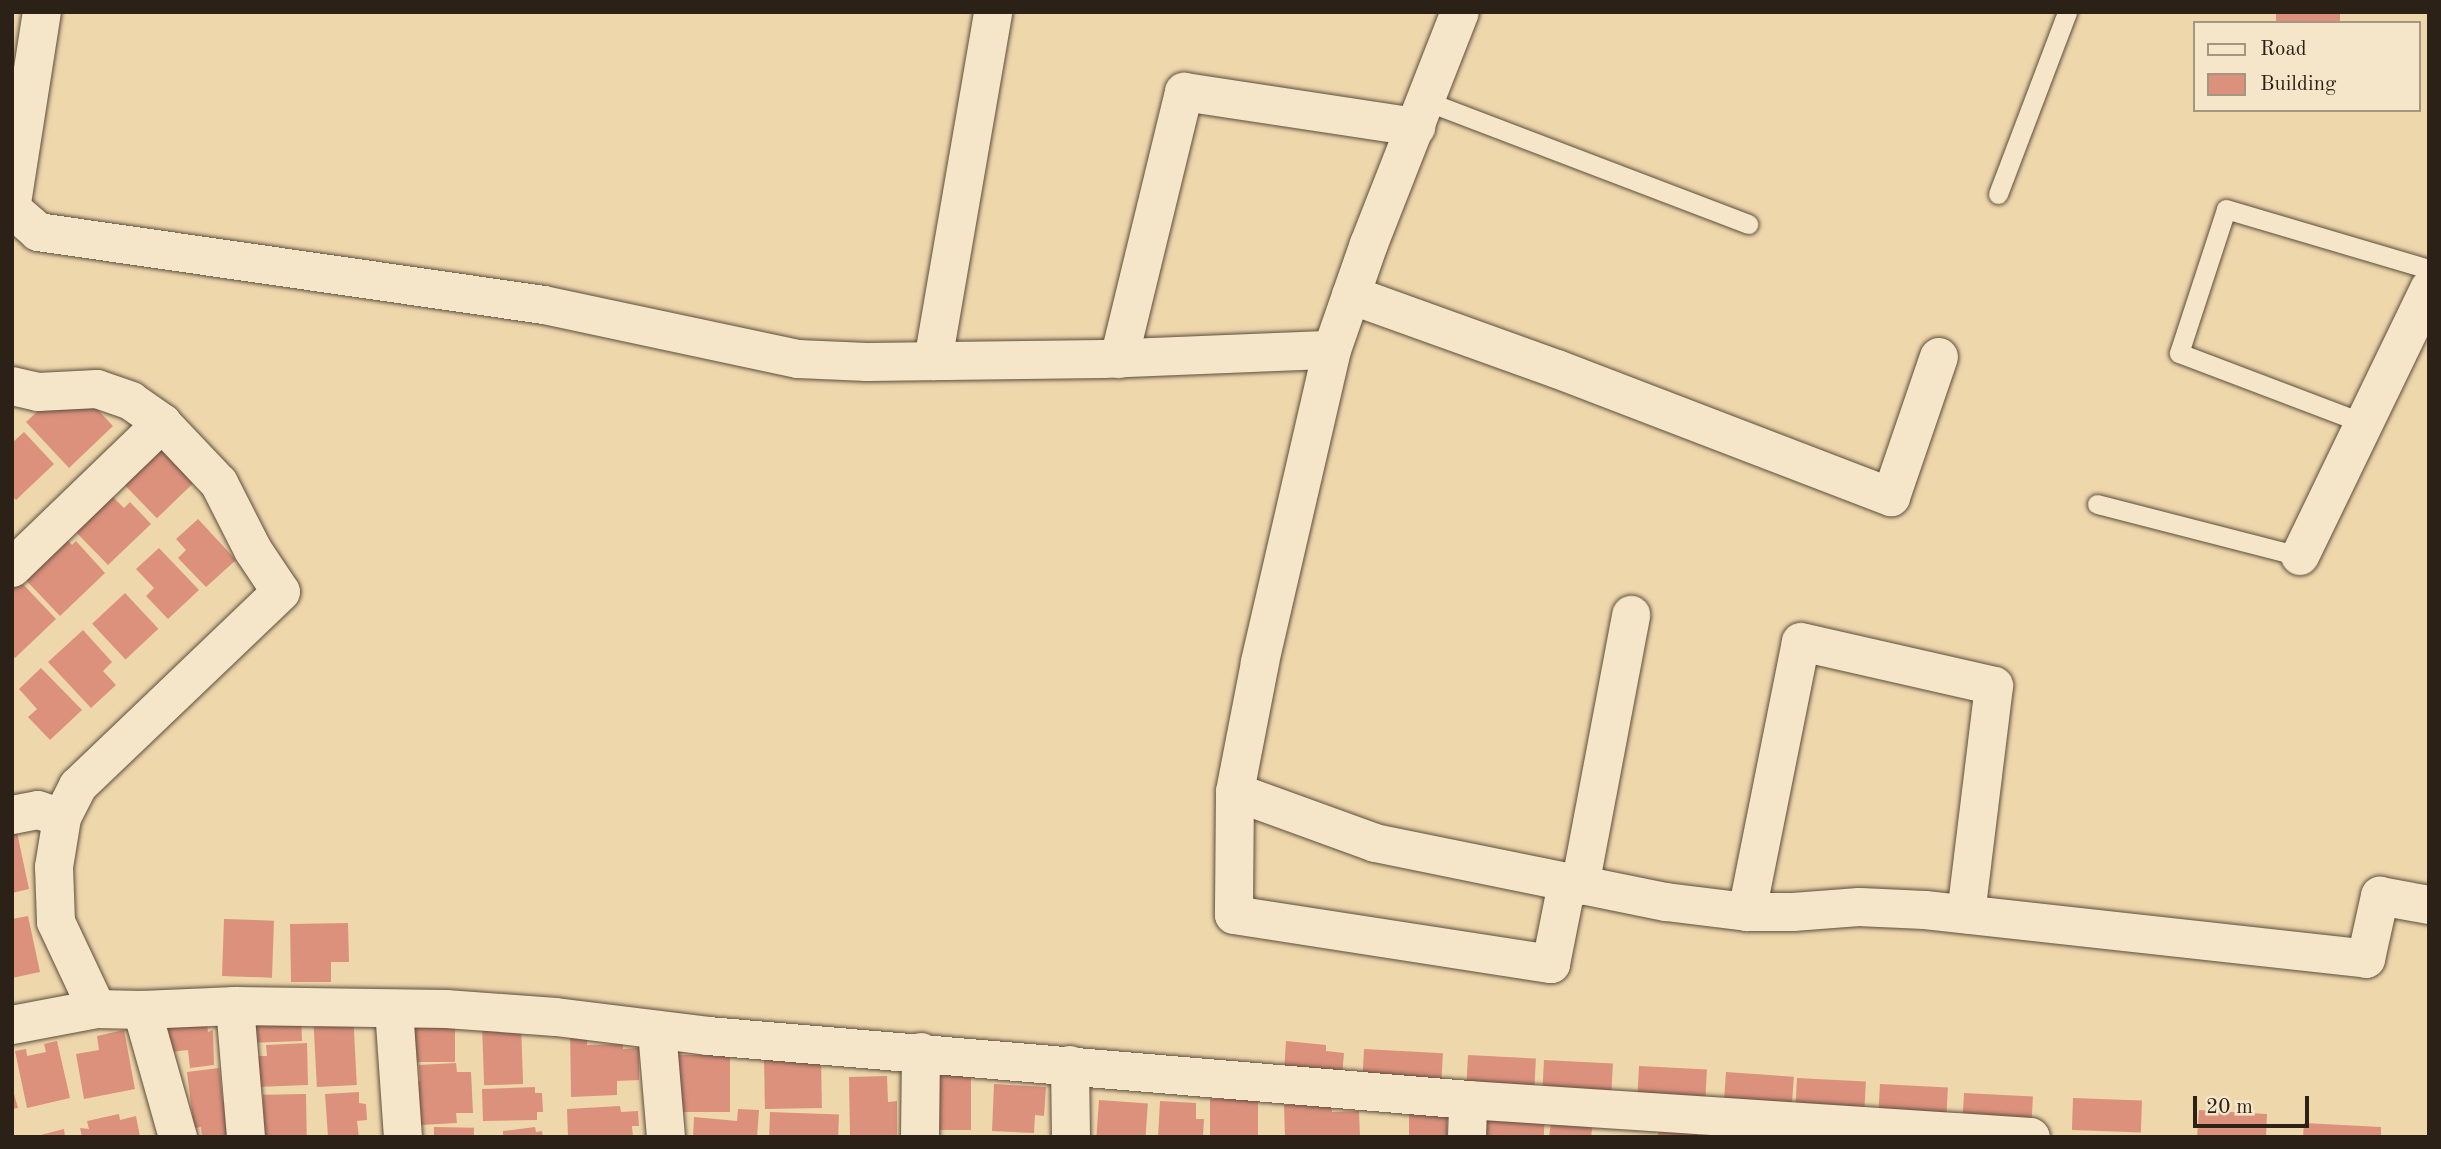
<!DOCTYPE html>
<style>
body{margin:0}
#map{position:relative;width:2441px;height:1149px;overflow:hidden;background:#efd7ac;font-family:"Old Standard TT",serif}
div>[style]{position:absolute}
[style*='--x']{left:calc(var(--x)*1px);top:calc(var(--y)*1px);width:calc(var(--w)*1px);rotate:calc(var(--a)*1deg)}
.building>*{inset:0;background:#dc917c;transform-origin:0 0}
.roads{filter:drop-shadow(0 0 2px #5c4e3c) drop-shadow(0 0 2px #5c4e3c)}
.lane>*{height:19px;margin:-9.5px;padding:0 9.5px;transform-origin:9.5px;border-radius:9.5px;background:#f5e5c9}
.street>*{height:38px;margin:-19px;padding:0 19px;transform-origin:19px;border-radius:19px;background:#f5e5c9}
span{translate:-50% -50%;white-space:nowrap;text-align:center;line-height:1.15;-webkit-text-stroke:5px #f5e5c9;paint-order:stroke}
.frame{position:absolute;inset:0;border:14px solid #2b2117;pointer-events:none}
.legend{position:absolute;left:2193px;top:21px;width:228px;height:91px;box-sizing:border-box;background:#f5e5c9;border:2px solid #a49782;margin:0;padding:9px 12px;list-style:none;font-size:21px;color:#2b2117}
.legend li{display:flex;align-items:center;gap:14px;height:35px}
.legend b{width:35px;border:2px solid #a49782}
.scale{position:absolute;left:2193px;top:1096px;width:116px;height:32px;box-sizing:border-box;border:4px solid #2b2117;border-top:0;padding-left:9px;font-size:21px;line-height:24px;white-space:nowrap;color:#2b2117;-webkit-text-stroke:5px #f5e5c9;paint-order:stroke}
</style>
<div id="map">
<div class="building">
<i style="left:2276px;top:12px;width:64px;height:12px"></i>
<i style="clip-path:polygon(87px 398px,113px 426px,69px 468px,26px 422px,51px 399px)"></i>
<i style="clip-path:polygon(24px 432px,54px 464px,16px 500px,12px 496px,12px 443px)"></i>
<i style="left:159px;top:437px;width:57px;height:58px;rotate:46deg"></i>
<i style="clip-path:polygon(108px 492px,124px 508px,130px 502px,151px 524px,108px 565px,72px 528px)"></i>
<i style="clip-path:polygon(198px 519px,236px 560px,206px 587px,178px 558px,186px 550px,176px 539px)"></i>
<i style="clip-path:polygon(64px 537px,72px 545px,76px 541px,105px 573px,60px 616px,22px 576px)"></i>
<i style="clip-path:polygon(159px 548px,199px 590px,168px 619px,146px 596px,154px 588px,136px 569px)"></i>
<i style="clip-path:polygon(19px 580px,56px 619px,15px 658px,12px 655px,12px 587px)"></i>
<i style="left:125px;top:593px;width:49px;height:45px;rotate:47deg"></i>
<i style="clip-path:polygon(83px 630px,112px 662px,103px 671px,116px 685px,91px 708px,48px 662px)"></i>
<i style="clip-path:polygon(41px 668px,82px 710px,50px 740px,28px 717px,37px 709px,19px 689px)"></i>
<i style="clip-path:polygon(15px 823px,29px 889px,12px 893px,12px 824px)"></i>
<i style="clip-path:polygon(28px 916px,40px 972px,12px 978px,12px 919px)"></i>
<i style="left:224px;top:919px;width:50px;height:57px;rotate:2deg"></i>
<i style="clip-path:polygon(348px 923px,349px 962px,331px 962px,331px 982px,291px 982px,290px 924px)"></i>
<i style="left:301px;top:1012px;width:29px;height:48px;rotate:88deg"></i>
<i style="left:353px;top:1012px;width:73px;height:40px;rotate:87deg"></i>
<i style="clip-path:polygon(206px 1015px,208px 1032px,213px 1030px,214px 1065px,190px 1068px,188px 1050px,171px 1052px,167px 1020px)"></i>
<i style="left:455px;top:1021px;width:41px;height:41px;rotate:90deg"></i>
<i style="left:521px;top:1024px;width:60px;height:39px;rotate:88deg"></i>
<i style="clip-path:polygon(124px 1030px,135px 1089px,84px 1099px,76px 1054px,99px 1050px,97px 1036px)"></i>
<i style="clip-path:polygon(570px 1031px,587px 1031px,587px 1045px,623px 1044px,623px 1049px,639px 1048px,639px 1080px,617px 1081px,617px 1095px,571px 1097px)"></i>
<i style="clip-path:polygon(57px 1041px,70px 1098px,27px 1108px,15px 1051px,26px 1049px,27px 1056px,46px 1052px,44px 1044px)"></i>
<i style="clip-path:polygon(1286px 1041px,1326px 1045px,1326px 1051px,1344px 1053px,1342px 1076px,1284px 1072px)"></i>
<i style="clip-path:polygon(307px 1043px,308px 1085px,256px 1087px,255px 1056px,267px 1056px,266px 1045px)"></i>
<i style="left:1364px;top:1049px;width:79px;height:30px;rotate:3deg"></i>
<i style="left:676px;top:1055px;width:54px;height:57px"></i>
<i style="left:1468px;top:1055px;width:68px;height:32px;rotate:3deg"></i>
<i style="left:821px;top:1056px;width:52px;height:57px;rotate:89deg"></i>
<i style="left:1544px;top:1060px;width:69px;height:33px;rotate:3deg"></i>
<i style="clip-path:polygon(456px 1063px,457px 1072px,471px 1072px,473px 1113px,456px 1113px,457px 1123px,421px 1125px,413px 1082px,420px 1081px,419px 1065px)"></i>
<i style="left:1639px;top:1066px;width:68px;height:33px;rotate:3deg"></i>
<i style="clip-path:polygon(219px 1068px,223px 1102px,229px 1102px,232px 1137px,202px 1137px,201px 1127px,194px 1128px,187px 1072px)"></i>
<i style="left:1726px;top:1072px;width:68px;height:33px;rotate:4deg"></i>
<i style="left:971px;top:1073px;width:57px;height:40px;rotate:90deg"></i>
<i style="clip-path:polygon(887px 1076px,888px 1102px,897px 1101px,897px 1137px,850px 1137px,849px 1077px)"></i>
<i style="left:1797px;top:1078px;width:69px;height:33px;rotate:3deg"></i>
<i style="clip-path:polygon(994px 1084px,1046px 1087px,1044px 1116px,1035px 1115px,1034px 1133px,992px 1131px)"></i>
<i style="left:1880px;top:1084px;width:68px;height:33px;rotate:3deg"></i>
<i style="clip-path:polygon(12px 1087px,18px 1108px,12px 1109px)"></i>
<i style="clip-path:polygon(535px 1087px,535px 1093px,542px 1093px,543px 1112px,537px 1112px,537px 1120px,483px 1121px,482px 1089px)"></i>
<i style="clip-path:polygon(359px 1092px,359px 1103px,366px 1104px,367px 1120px,357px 1121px,359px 1137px,328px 1137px,325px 1094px)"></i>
<i style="left:1964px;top:1093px;width:69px;height:33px;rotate:3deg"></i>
<i style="left:306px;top:1094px;width:41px;height:43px;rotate:89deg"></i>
<i style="left:2073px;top:1098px;width:69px;height:32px;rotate:2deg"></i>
<i style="left:1210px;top:1099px;width:48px;height:38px"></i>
<i style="left:1099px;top:1100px;width:49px;height:37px;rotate:4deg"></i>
<i style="clip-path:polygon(1160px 1101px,1196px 1103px,1196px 1119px,1204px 1119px,1203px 1137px,1158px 1137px)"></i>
<i style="clip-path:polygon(1331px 1103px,1332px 1112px,1359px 1111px,1360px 1137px,1285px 1137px,1284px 1105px)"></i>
<i style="clip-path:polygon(620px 1106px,621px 1112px,638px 1111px,639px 1126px,632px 1126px,633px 1137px,568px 1137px,567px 1109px)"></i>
<i style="left:1409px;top:1107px;width:38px;height:30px"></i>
<i style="clip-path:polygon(1553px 1108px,1594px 1114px,1591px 1137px,1549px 1137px)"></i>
<i style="clip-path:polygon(738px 1109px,759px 1110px,757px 1137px,693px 1137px,694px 1117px,737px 1121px)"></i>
<i style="clip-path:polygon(2199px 1110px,2267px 1114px,2266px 1137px,2197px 1137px)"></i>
<i style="left:1479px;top:1111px;width:66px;height:26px;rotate:3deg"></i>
<i style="left:770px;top:1112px;width:69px;height:25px;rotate:2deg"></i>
<i style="clip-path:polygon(119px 1114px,120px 1120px,136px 1116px,140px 1137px,82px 1137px,80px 1128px,89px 1129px,87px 1121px)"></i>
<i style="clip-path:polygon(2304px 1123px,2381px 1127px,2381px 1137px,2303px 1137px)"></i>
<i style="left:434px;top:1127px;width:40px;height:10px;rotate:1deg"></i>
<i style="clip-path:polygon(535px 1127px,536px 1132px,542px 1131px,543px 1137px,503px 1137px,503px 1131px)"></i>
<i style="clip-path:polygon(1659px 1128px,1698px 1131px,1698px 1137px,1658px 1137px)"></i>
<i style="clip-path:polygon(64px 1129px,65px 1137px,37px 1137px,37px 1136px)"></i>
</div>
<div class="roads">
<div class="lane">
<i style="--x:1426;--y:101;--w:345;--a:20.9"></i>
<i style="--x:1998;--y:194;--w:195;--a:-69.2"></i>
<i style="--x:2366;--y:424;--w:200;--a:-159.2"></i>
<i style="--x:2179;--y:353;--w:151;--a:-71.9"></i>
<i style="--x:2226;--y:209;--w:212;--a:16.5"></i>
<i style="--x:2097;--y:504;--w:210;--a:14.4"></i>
</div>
<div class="street">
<i style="--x:12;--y:203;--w:193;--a:-81.1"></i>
<i style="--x:12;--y:209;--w:35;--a:41"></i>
<i style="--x:38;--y:232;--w:511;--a:8.21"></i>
<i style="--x:544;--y:305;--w:260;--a:12"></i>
<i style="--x:798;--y:359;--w:69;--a:2.5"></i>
<i style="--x:867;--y:362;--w:236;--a:-0.7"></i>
<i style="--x:1103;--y:359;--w:229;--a:-2.3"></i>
<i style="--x:1332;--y:350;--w:112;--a:-70.8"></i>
<i style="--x:1369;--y:244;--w:249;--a:-68.6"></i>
<i style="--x:1351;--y:295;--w:219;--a:19.8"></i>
<i style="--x:1557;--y:369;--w:358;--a:21"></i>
<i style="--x:1891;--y:497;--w:148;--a:-71.1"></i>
<i style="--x:1332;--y:350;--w:321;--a:103"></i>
<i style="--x:1260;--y:663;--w:131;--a:101"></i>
<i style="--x:1235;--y:792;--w:149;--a:20"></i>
<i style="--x:1375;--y:843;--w:297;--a:11.5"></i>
<i style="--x:1666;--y:902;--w:82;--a:7"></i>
<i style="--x:1747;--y:912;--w:46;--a:0"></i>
<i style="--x:1793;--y:912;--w:66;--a:-4.3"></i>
<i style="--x:1859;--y:907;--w:66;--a:2.6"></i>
<i style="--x:1925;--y:910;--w:444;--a:6.3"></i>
<i style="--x:2366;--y:959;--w:65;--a:-77.5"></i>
<i style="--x:2380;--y:896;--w:50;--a:10.4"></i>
<i style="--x:1119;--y:359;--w:275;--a:-76.3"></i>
<i style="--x:1184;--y:92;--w:235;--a:8.6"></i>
<i style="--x:933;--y:361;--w:354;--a:-80.2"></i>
<i style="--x:12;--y:386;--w:27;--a:13"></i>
<i style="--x:38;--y:392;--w:59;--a:-2.9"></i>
<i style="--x:97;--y:389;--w:36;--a:19"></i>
<i style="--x:131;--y:401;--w:38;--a:35"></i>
<i style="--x:162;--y:423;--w:83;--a:46.5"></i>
<i style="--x:219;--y:483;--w:75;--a:63.1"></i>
<i style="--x:253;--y:550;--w:50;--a:56.3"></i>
<i style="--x:281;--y:592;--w:281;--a:136.3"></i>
<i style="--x:78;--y:786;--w:36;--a:117"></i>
<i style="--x:62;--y:818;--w:50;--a:99.3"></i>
<i style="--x:54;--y:867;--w:55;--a:87.9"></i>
<i style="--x:56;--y:922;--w:96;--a:64.8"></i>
<i style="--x:2300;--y:556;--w:297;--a:-64.2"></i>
<i style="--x:12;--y:568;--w:209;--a:-44"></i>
<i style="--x:1235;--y:792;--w:123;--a:90.5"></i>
<i style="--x:1234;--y:915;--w:321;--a:8.8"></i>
<i style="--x:1551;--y:964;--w:83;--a:-78.8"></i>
<i style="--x:12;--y:815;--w:26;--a:-11"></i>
<i style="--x:38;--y:810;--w:25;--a:18"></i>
<i style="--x:1580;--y:886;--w:276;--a:-79.3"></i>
<i style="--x:1747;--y:912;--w:275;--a:-78.7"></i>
<i style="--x:1801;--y:642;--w:198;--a:12.8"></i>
<i style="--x:1994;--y:686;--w:230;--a:97"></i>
<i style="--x:235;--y:1006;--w:131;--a:85.2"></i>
<i style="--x:394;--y:1009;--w:128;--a:86"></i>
<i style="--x:142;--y:1010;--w:93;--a:-2.5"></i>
<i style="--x:235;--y:1006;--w:211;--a:0.8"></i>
<i style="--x:446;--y:1009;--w:110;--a:4.2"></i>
<i style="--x:556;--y:1017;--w:153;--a:7.1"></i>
<i style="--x:708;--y:1036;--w:763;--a:4.81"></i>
<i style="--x:1468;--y:1100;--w:564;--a:3.76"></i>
<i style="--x:12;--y:1025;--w:86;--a:-10.7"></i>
<i style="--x:97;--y:1009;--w:45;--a:1.3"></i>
<i style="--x:142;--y:1010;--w:132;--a:74.2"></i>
<i style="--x:657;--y:1030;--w:107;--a:85.2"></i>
<i style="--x:1070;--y:1065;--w:72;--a:89.2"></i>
<i style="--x:920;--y:1137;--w:85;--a:-89.3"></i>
<i style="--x:1467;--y:1137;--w:37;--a:-88"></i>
</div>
</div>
<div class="frame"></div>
<ul class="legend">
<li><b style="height:9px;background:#f5e5c9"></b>Road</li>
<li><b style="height:19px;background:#dc917c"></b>Building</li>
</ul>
<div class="scale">20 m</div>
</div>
